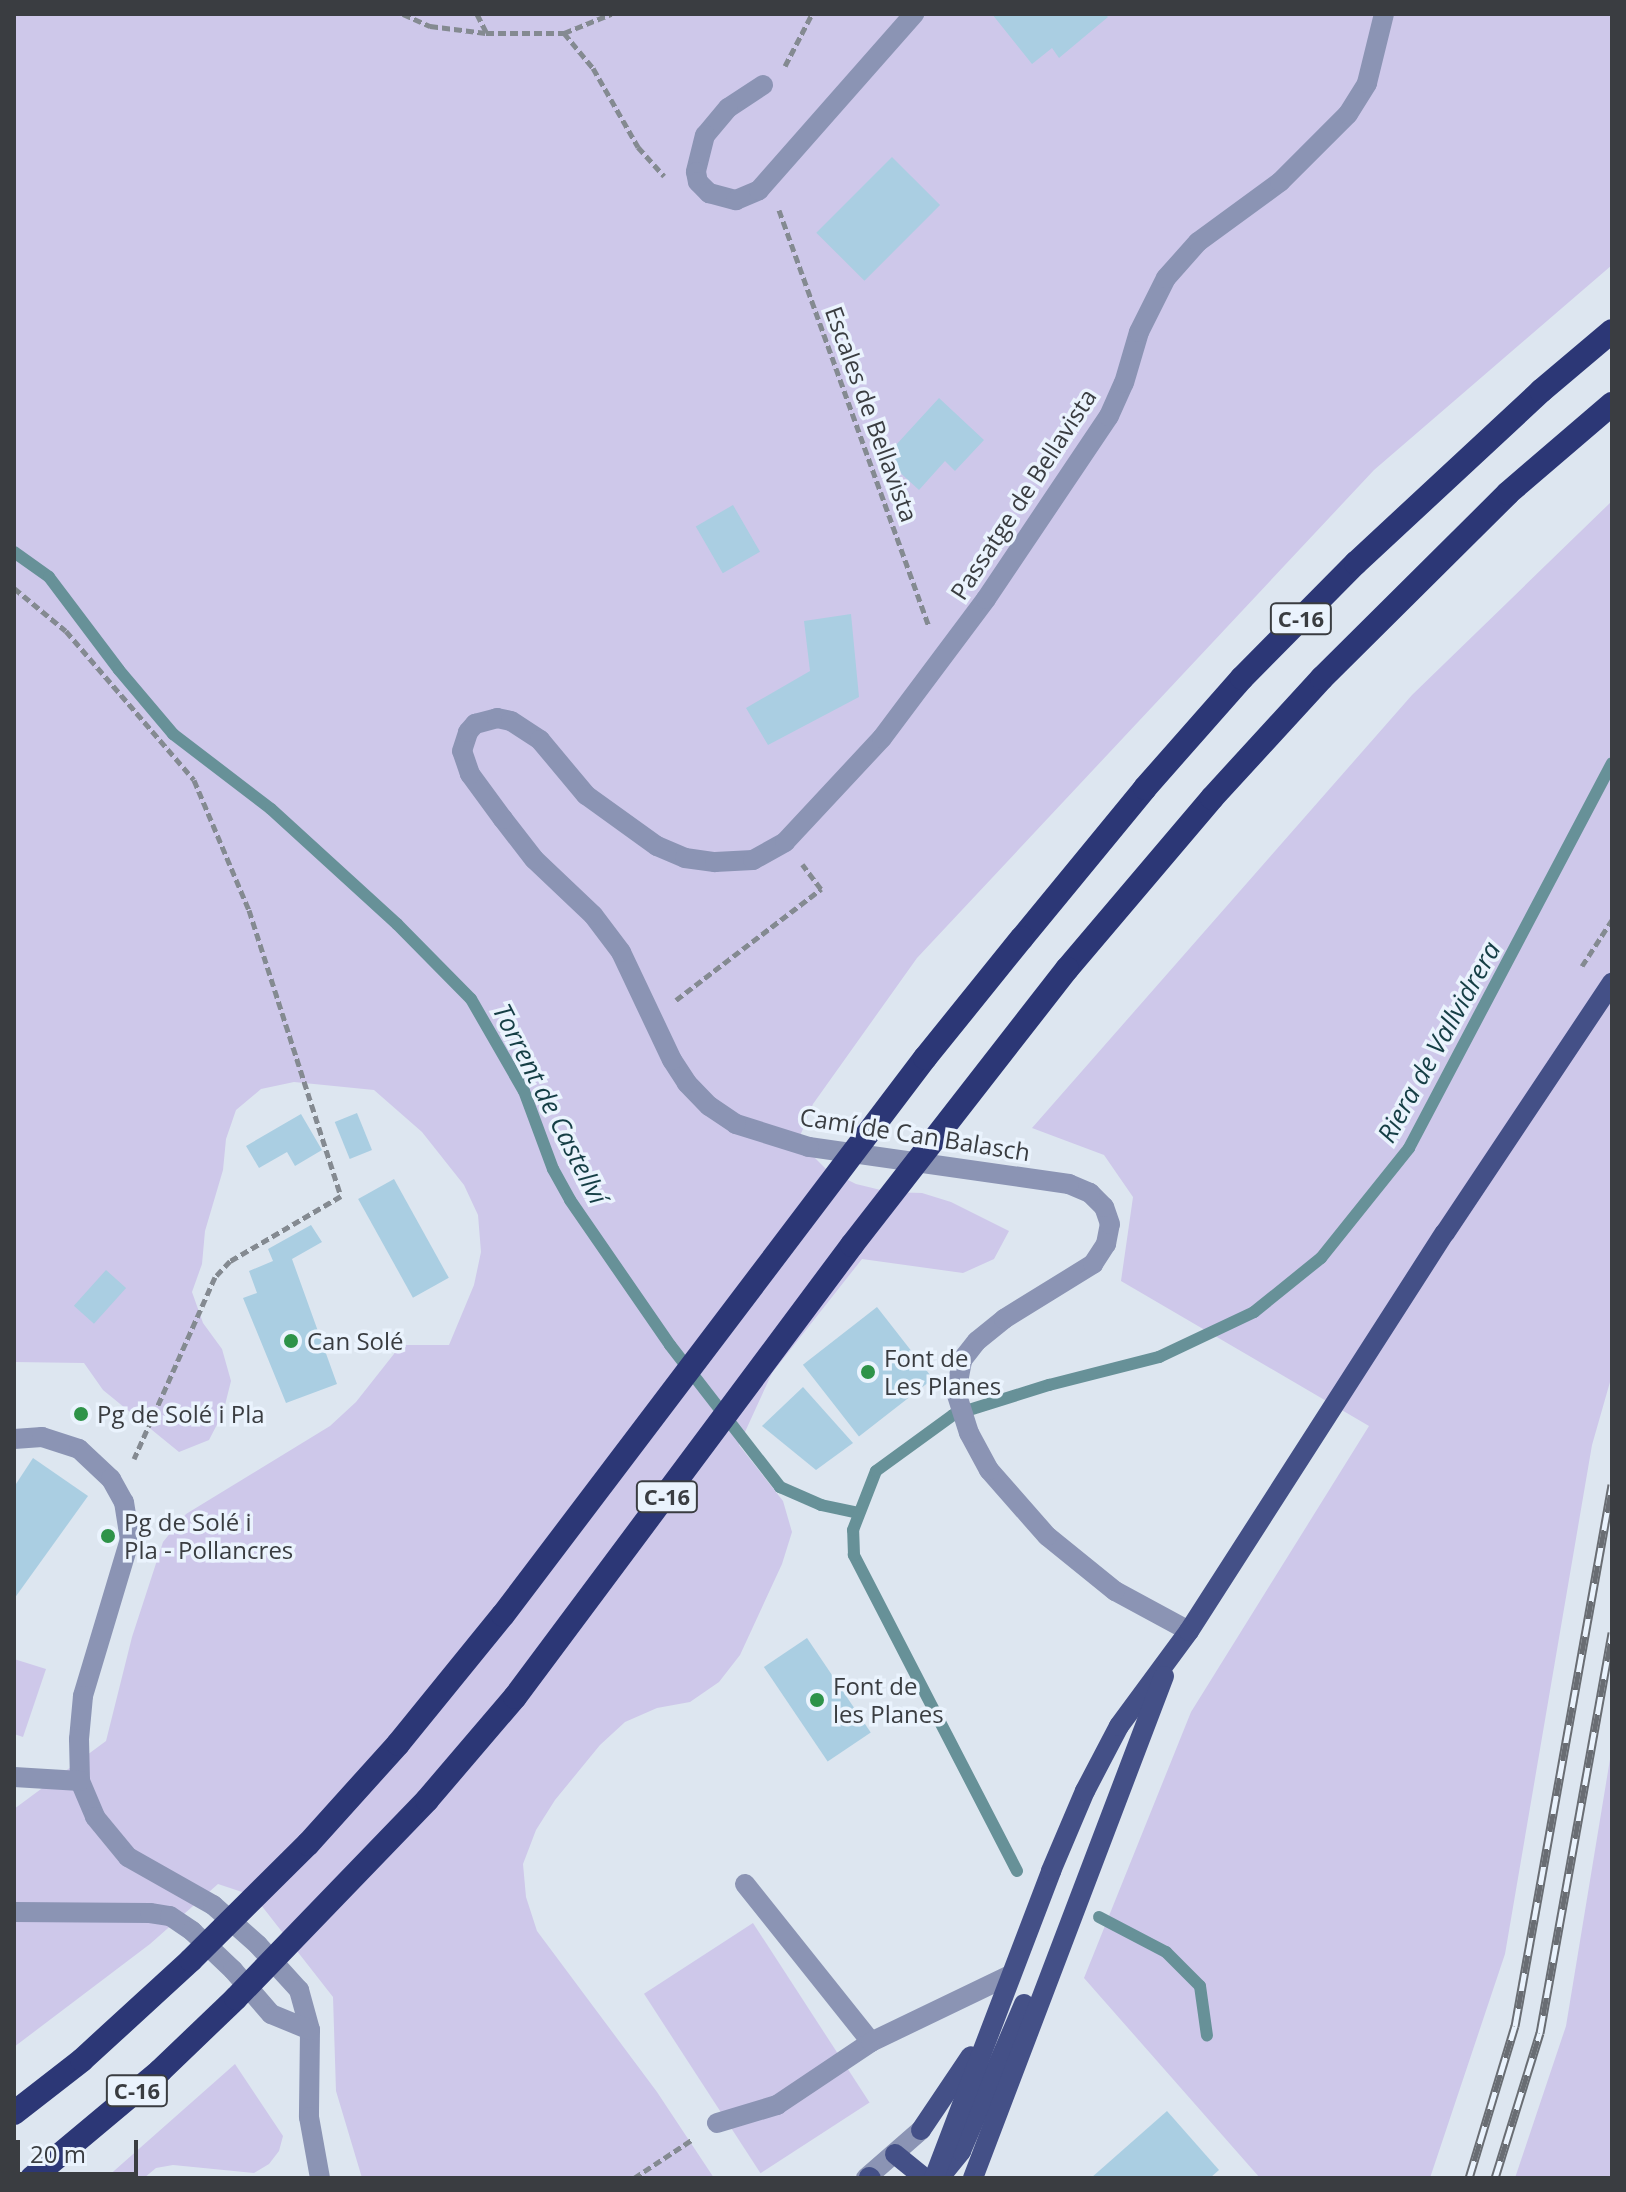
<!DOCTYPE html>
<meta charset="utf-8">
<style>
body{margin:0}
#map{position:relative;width:1626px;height:2192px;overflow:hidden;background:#dde6f0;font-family:"Open Sans",sans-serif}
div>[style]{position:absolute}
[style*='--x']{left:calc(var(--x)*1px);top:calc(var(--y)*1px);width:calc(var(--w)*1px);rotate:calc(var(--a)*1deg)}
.green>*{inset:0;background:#cec8ea;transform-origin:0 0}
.stream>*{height:12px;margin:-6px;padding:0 6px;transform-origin:6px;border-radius:6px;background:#679198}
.building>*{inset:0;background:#aacee2;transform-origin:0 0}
.path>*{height:5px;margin-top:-2.5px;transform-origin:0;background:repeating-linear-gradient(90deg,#848a91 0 8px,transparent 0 12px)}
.minor>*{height:20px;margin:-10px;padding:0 10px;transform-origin:10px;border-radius:10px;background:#8b94b4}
.major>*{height:20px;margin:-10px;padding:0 10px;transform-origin:10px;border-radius:10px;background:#445087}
.highway>*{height:24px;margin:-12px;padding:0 12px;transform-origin:12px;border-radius:12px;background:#2c3776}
.rail>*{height:9px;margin-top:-4.5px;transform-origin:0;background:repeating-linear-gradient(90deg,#eaf3fd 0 18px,#696d73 0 36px);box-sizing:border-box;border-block:2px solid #696d73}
.highway-bridge>*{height:24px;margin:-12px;padding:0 12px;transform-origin:12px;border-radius:12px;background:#2c3776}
.dots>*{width:22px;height:22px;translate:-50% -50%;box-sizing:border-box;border:4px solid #eaf3fd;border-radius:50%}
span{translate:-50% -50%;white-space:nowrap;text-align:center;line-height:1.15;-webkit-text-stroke:7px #eaf3fd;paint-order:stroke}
.shield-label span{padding:2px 6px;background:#eaf3fd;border:2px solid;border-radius:6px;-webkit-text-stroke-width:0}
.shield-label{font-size:22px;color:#3a3d41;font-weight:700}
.street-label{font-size:24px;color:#3a3d41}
.poi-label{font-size:24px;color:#3a3d41}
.left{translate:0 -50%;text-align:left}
.water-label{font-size:26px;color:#153e45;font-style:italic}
.frame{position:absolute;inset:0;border:16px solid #3a3d41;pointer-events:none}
.scale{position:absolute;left:16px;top:2140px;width:122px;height:36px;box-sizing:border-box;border:4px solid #3a3d41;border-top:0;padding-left:10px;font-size:24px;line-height:28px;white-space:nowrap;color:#3a3d41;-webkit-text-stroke:6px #eaf3fd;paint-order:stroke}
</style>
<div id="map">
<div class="green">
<i style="clip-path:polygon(14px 14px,1612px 14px,1612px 265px,1374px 470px,917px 958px,813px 1104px,798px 1141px,826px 1169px,856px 1184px,889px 1192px,922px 1193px,951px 1202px,1009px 1231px,994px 1259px,963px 1273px,862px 1259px,772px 1373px,739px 1445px,783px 1501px,792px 1532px,782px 1564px,740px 1655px,719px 1682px,690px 1702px,657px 1708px,625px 1722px,600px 1745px,555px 1800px,536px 1830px,523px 1864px,526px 1897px,537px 1931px,657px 2092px,714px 2178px,362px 2178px,336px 2091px,333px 1997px,254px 1896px,218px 1884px,150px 1944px,14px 2047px,14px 1809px,106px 1741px,132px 1637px,163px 1542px,186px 1514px,330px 1426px,356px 1402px,401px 1345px,449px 1345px,474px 1285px,481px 1252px,478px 1215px,464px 1185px,422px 1132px,374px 1090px,294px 1082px,261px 1089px,236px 1110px,226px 1139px,223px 1170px,205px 1231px,202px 1264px,192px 1292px,203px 1323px,222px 1349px,231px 1381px,223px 1413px,209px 1440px,179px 1452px,103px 1390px,84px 1363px,14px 1362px)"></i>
<i style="clip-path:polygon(1612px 501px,1612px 1375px,1592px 1445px,1505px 1954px,1430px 2178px,1260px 2178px,1084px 1978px,1191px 1712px,1369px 1426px,1121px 1281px,1133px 1197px,1104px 1155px,1032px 1128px,1412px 695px)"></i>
<i style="clip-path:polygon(14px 1659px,46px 1669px,23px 1737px,14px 1734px)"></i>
<i style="clip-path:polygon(1612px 1747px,1612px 2178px,1515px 2178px,1566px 2026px)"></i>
<i style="left:753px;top:1923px;width:214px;height:130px;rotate:57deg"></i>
<i style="clip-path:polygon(235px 2064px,283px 2136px,279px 2151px,269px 2164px,254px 2173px,173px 2165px,156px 2168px,144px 2178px,106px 2178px)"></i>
</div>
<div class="stream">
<i style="--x:14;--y:552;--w:43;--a:35.5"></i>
<i style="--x:49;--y:577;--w:116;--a:53"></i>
<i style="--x:119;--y:670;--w:84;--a:49.8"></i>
<i style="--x:173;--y:734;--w:123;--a:37.4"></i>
<i style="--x:271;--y:809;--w:171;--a:42.4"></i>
<i style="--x:397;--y:924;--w:105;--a:45.4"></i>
<i style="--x:471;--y:999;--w:106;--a:60.1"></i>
<i style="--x:524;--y:1091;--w:83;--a:69.6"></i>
<i style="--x:553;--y:1169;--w:35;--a:61"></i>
<i style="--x:570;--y:1200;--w:176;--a:55.4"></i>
<i style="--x:670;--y:1345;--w:180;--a:52.2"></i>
<i style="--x:780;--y:1487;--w:45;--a:23.7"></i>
<i style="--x:821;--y:1505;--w:38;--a:12"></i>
<i style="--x:1017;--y:1871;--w:356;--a:-117.3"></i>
<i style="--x:854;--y:1555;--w:25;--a:-92"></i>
<i style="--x:853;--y:1530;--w:63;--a:-68.7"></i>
<i style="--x:876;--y:1471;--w:95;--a:-36"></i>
<i style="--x:953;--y:1415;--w:101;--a:-17.4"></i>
<i style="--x:1049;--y:1385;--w:114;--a:-14.3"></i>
<i style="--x:1159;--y:1357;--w:105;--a:-25.3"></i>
<i style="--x:1254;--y:1312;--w:86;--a:-38.9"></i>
<i style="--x:1321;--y:1258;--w:141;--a:-51.3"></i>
<i style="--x:1409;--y:1148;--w:435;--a:-62.2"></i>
<i style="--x:1099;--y:1917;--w:76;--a:27.6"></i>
<i style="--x:1166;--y:1952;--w:48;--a:45"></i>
<i style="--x:1200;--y:1986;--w:50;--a:82"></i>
</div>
<div class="building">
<i style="clip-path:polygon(992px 14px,1105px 14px,1108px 17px,1059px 58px,1052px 48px,1032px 64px)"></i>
<i style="left:892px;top:157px;width:68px;height:107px;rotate:45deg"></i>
<i style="clip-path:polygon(939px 398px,984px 440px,955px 471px,945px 461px,919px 490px,884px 458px)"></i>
<i style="left:733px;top:505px;width:54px;height:43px;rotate:60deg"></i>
<i style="clip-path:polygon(851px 614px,859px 697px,768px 745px,746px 708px,810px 671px,804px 621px)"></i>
<i style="left:357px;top:1113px;width:40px;height:24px;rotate:68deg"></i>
<i style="clip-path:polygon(301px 1114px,322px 1150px,295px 1166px,287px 1152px,259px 1168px,246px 1146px)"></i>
<i style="left:394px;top:1179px;width:113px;height:41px;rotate:61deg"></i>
<i style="clip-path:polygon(311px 1225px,322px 1242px,292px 1259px,337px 1384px,286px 1403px,243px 1298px,257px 1293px,249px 1271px,273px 1261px,268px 1249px)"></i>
<i style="left:106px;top:1270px;width:27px;height:48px;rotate:42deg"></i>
<i style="left:877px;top:1307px;width:91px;height:94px;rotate:52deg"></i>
<i style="clip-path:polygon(803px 1387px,853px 1443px,816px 1470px,762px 1426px)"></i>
<i style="clip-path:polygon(33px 1458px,88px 1496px,14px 1599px,14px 1487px)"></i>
<i style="left:807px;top:1638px;width:114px;height:52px;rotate:56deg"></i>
<i style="clip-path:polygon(1167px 2111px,1219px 2170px,1210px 2178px,1091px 2178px)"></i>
</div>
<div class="path">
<i style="--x:403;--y:14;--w:30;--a:24"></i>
<i style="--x:430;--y:26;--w:56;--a:7.1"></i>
<i style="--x:486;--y:33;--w:78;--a:0"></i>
<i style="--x:564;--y:33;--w:51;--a:-22"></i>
<i style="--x:477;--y:14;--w:20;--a:63"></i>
<i style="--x:564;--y:33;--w:45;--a:50.4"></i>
<i style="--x:593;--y:68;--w:91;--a:60.3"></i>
<i style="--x:638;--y:147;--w:39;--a:48"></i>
<i style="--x:785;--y:66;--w:59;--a:-62.6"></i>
<i style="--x:779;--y:210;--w:442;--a:70.2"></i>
<i style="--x:14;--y:588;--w:67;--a:39.6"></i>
<i style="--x:66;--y:631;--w:196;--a:49.3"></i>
<i style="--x:194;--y:780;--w:141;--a:67.1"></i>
<i style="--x:249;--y:910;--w:300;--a:72.2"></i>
<i style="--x:341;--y:1196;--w:129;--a:149.6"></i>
<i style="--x:230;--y:1261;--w:22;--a:133"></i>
<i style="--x:215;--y:1277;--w:199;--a:114"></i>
<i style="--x:1582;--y:966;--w:55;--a:-56.9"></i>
<i style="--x:676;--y:1000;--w:183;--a:-37.4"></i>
<i style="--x:821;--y:889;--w:31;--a:-127"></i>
<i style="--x:634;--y:2178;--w:71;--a:-33.5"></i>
</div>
<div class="minor">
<i style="--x:763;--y:85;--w:42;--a:146.7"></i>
<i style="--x:728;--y:108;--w:35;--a:130"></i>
<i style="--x:705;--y:135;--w:38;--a:104"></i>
<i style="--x:696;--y:172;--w:10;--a:79"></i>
<i style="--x:698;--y:182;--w:16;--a:45"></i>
<i style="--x:709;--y:193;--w:28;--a:15"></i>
<i style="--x:736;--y:200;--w:25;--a:-23"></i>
<i style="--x:759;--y:190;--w:235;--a:-48.6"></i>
<i style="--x:14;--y:1439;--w:28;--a:-4"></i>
<i style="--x:42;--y:1437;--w:39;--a:18"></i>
<i style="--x:79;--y:1449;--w:44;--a:43.2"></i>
<i style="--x:111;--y:1479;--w:26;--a:61"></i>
<i style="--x:124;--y:1502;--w:37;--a:81"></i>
<i style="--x:130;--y:1539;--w:164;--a:106.7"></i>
<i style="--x:83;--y:1696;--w:43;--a:95.3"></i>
<i style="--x:79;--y:1739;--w:42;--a:88.6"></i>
<i style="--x:80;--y:1781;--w:39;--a:67"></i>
<i style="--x:95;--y:1817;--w:52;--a:50.5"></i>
<i style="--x:128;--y:1857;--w:98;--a:29.5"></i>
<i style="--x:213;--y:1905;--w:60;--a:41.6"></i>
<i style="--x:258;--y:1945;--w:61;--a:47.7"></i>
<i style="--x:299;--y:1990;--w:41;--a:74.6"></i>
<i style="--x:310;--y:2030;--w:87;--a:90.7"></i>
<i style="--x:309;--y:2117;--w:62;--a:79.8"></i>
<i style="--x:1189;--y:1631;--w:84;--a:-151.6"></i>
<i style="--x:1115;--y:1591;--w:87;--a:-141"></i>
<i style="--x:1047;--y:1536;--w:88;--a:-131.3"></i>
<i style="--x:989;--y:1470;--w:42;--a:-118.4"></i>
<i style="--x:969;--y:1433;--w:43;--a:-107.6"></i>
<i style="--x:956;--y:1392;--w:33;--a:-79"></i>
<i style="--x:962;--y:1360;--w:24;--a:-52"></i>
<i style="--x:977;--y:1341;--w:35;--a:-39"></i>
<i style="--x:1004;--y:1319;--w:105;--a:-31.7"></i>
<i style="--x:1093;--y:1264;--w:24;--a:-57"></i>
<i style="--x:1106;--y:1244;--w:20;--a:-79"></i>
<i style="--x:1110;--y:1224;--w:18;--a:-109"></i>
<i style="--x:1104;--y:1207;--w:20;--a:-135"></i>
<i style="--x:1090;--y:1193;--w:23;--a:-157"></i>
<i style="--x:1069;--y:1184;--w:263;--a:-171.9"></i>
<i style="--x:809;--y:1147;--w:77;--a:-162.5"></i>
<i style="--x:736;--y:1124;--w:32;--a:-146"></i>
<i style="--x:709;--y:1106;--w:32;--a:-134"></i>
<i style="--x:687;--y:1083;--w:27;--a:-123"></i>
<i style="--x:672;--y:1060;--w:119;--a:-115.3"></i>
<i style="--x:621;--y:952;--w:46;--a:-127.1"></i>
<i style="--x:593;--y:915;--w:81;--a:-136.5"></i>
<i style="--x:534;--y:859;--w:51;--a:-127.8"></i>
<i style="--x:503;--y:819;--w:56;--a:-126.3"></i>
<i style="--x:470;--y:774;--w:24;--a:-109"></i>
<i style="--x:462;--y:751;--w:20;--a:-72"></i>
<i style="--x:468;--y:732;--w:11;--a:-49"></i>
<i style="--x:475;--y:724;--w:23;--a:-15"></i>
<i style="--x:497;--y:718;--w:14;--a:12"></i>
<i style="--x:511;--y:721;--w:35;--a:33"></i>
<i style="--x:540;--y:740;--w:72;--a:50.1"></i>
<i style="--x:586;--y:795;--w:87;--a:35.7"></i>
<i style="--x:657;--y:846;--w:30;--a:23"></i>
<i style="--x:685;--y:858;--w:30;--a:8"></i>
<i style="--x:715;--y:862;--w:38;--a:-3"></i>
<i style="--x:753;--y:860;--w:37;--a:-29"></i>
<i style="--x:785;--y:842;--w:142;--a:-47"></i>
<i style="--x:882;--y:738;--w:174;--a:-53.2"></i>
<i style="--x:986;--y:599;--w:220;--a:-56.1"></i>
<i style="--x:1109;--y:416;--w:36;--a:-66"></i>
<i style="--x:1124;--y:383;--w:53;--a:-73.6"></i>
<i style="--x:1139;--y:332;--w:60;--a:-63.4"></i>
<i style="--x:1166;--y:278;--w:48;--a:-48.4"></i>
<i style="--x:1198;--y:242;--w:102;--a:-36.2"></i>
<i style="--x:1280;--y:182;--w:96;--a:-45"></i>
<i style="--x:1348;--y:114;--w:36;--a:-58"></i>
<i style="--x:1367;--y:83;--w:71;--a:-76.2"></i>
<i style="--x:14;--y:1777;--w:66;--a:3.5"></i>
<i style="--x:745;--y:1884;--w:202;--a:51.4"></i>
<i style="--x:14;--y:1912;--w:136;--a:0.4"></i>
<i style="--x:150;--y:1913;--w:20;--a:9"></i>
<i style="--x:170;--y:1916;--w:27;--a:34"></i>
<i style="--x:192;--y:1931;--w:57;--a:43.6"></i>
<i style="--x:233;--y:1970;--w:58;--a:49.2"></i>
<i style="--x:271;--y:2014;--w:42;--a:22.3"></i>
<i style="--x:717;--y:2123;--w:63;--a:-16.7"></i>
<i style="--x:777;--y:2105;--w:113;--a:-33.8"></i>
<i style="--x:871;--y:2042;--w:154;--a:-25.7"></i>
<i style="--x:866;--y:2178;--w:73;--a:-41.1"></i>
</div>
<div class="major">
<i style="--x:921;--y:2130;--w:89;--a:-56"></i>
<i style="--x:895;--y:2154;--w:38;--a:39"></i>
<i style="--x:941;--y:2176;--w:32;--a:-51"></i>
<i style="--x:961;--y:2151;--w:160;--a:-66.8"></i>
<i style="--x:869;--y:2177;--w:2;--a:27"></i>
<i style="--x:934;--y:2178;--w:329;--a:-69.1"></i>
<i style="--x:1051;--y:1871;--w:87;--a:-67"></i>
<i style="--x:1085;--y:1791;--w:73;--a:-62.4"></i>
<i style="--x:1119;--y:1726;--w:118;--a:-53.6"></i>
<i style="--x:1189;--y:1631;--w:473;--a:-57.3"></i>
<i style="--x:1445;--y:1233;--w:301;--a:-56.3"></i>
<i style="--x:973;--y:2178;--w:537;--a:-69.17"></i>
</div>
<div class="highway">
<i style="--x:1022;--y:938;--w:194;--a:-50.6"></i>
<i style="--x:1145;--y:788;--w:147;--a:-48.6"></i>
<i style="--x:1242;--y:678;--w:162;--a:-45.3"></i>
<i style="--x:1356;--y:563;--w:253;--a:-42.9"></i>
<i style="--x:1541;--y:391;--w:93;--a:-40.2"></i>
<i style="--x:1067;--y:969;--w:224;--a:-49.7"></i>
<i style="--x:1212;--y:798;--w:163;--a:-47.5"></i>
<i style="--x:1322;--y:678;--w:262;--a:-44.8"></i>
<i style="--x:1508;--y:493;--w:137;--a:-40.6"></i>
<i style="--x:14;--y:2113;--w:86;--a:-37.9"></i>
<i style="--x:82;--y:2060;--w:148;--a:-42.5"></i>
<i style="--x:32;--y:2178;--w:167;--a:-39.9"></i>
<i style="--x:160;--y:2071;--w:105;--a:-43.8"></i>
</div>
<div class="rail">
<i style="--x:1469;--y:2178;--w:159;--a:-73.2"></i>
<i style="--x:1515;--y:2026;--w:550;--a:-79.84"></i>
<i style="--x:1495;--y:2178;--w:152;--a:-72.8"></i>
<i style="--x:1540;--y:2033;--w:407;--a:-79.8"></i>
</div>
<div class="highway-bridge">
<i style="--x:191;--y:1960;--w:165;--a:-44.8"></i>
<i style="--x:308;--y:1844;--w:135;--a:-48"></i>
<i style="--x:398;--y:1744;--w:166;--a:-50.9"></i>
<i style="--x:503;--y:1615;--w:699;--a:-52.85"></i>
<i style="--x:925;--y:1058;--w:154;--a:-51.1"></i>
<i style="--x:236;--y:1998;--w:275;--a:-46"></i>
<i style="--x:427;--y:1800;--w:135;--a:-49.5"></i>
<i style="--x:515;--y:1697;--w:564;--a:-53.29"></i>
<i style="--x:852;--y:1245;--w:350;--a:-52.1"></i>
</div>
<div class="dots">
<i style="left:291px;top:1341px;background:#2e9349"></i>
<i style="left:868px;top:1372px;background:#2e9349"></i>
<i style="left:81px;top:1414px;background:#2e9349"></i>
<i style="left:108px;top:1536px;background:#2e9349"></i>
<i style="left:817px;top:1700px;background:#2e9349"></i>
</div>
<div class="shield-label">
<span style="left:1301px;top:619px">C-16</span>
<span style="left:667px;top:1497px">C-16</span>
<span style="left:137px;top:2091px">C-16</span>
</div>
<div class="street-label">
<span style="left:872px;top:414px;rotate:70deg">Escales de Bellavista</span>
<span style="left:1023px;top:494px;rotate:-57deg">Passatge de Bellavista</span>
<span style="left:915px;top:1134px;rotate:9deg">Camí de Can Balasch</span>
</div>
<div class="poi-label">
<span class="left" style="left:307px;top:1341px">Can Solé</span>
<span class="left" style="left:884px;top:1372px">Font de<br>Les Planes</span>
<span class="left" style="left:97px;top:1414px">Pg de Solé i Pla</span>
<span class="left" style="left:124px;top:1536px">Pg de Solé i<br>Pla - Pollancres</span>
<span class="left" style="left:833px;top:1700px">Font de<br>les Planes</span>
</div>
<div class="water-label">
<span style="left:1439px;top:1042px;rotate:-61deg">Riera de Vallvidrera</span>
<span style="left:550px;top:1104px;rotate:63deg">Torrent de Castellví</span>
</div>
<div class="frame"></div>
<div class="scale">20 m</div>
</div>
